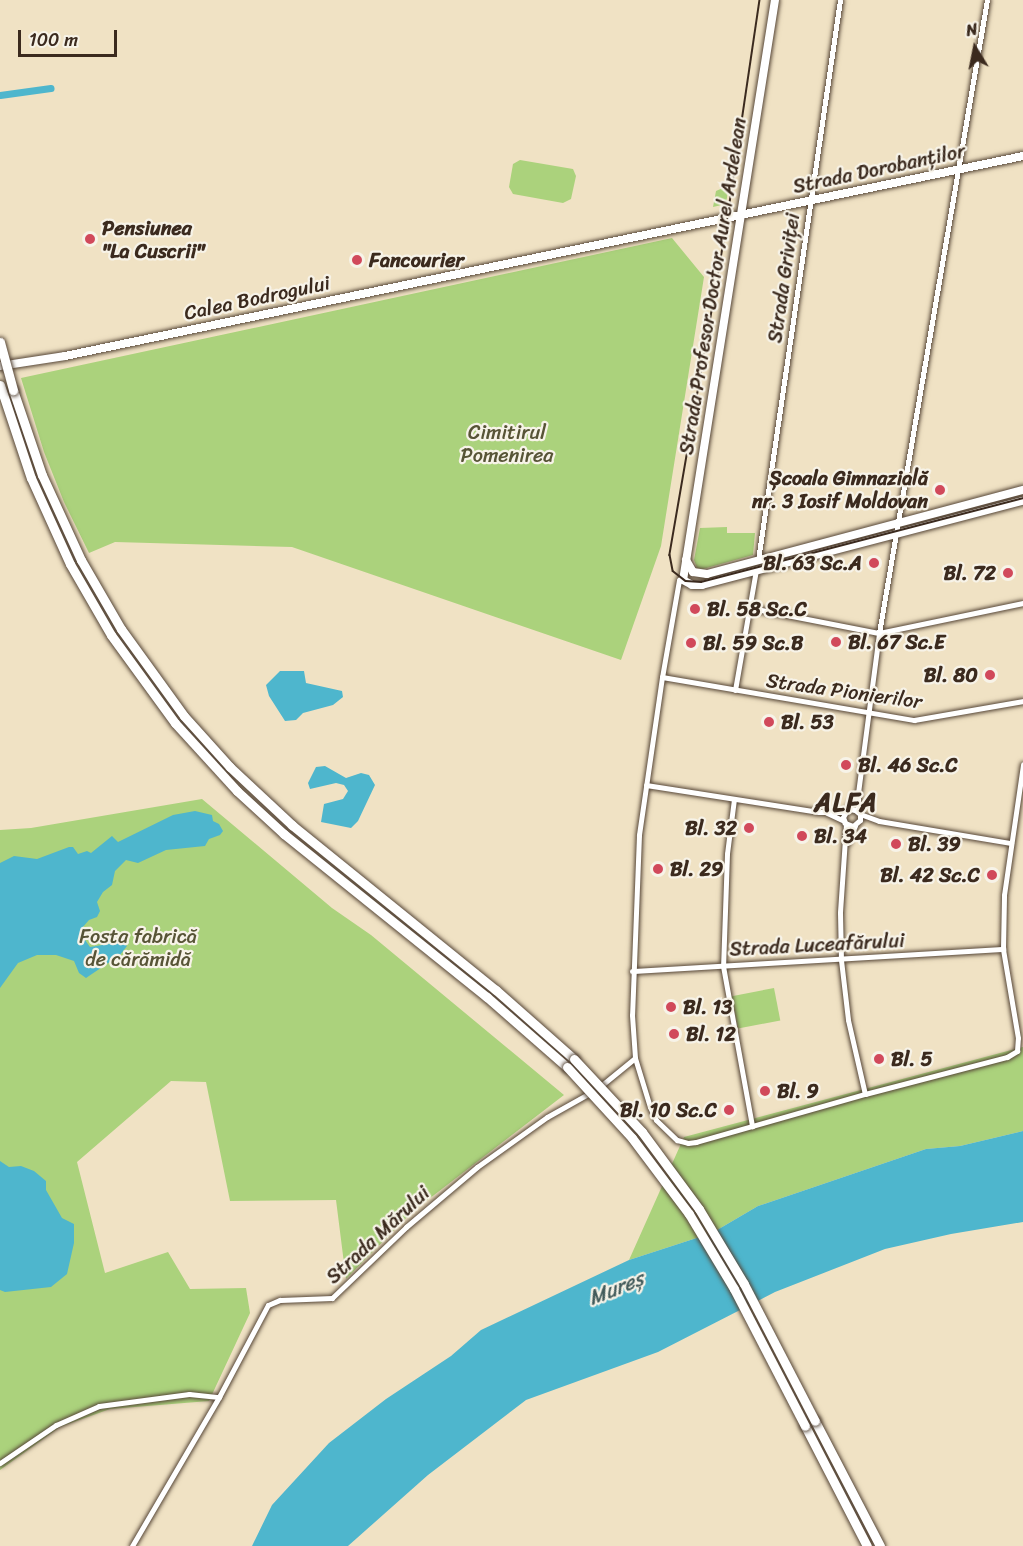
<!DOCTYPE html>
<meta charset="utf-8">
<style>
body{margin:0}
#map{position:relative;width:1023px;height:1546px;overflow:hidden;background:#f0e2c4;font-family:Sriracha,sans-serif}
div>[style]{position:absolute}
[style*='--x']{left:calc(var(--x)*1px);top:calc(var(--y)*1px);width:calc(var(--w)*1px);rotate:calc(var(--a)*1deg)}
.green>*{inset:0;background:#abd27c;transform-origin:0 0}
.water>*{inset:0;background:#4eb6cd}
.canal>*{height:7px;margin:-3.5px;padding:0 3.5px;transform-origin:3.5px;border-radius:3.5px;background:#4eb6cd}
.roads{filter:drop-shadow(0 0 2px #564637) drop-shadow(0 0 2px #564637)}
.street>*{height:5px;margin:-2.5px;padding:0 2.5px;transform-origin:2.5px;border-radius:2.5px;background:#fff}
.secondary>*{height:8px;margin:-4px;padding:0 4px;transform-origin:4px;border-radius:4px;background:#fff}
.highway>*{height:9px;margin:-4.5px;padding:0 4.5px;transform-origin:4.5px;border-radius:4.5px;background:#fff}
.tram>*{height:1.5px;margin:-0.75px;padding:0 0.75px;transform-origin:0.75px;border-radius:0.75px;background:#3b2a1e}
.bridges{filter:drop-shadow(0 0 2px #564637) drop-shadow(0 0 2px #564637)}
.highway-bridge>*{height:9px;margin:-4.5px;padding:0 4.5px;transform-origin:4.5px;border-radius:4.5px;background:#fff}
.dots>*{width:16px;height:16px;translate:-50% -50%;box-sizing:border-box;border:3px solid #f7f3e8;border-radius:50%}
span{translate:-50% -50%;white-space:nowrap;text-align:center;line-height:1.15;-webkit-text-stroke:4.5px #f7f3e8;paint-order:stroke}
.street-label{font-size:20px;color:#3b2a1e}
.poi-label{font-size:20px;color:#3b2a1e;font-weight:700}
.left{translate:0 -50%;text-align:left}
.right{translate:-100% -50%;text-align:right}
.park-label{font-size:20px;color:#575436}
.water-label{font-size:21px;color:#425b5b;font-style:italic}
.district-label{font-size:26px;color:#3b2a1e;font-weight:700;letter-spacing:1.5px}
.north{position:absolute;left:945px;top:18px;width:60px;height:60px;-webkit-text-stroke:4px #f7f3e8;paint-order:stroke;rotate:350deg;font-size:16px;font-weight:700;line-height:24px;text-align:center;color:#3b2a1e}
.north::after{content:'';display:block;margin:auto;width:21px;height:27px;background:#3b2a1e;clip-path:polygon(50% 0,100% 100%,50% 72%,0 100%)}
.scale{position:absolute;left:18px;top:30px;width:99px;height:27px;box-sizing:border-box;border:3px solid #3b2a1e;border-top:0;padding-left:8px;font-size:18px;line-height:21px;white-space:nowrap;color:#3b2a1e;-webkit-text-stroke:4px #f7f3e8;paint-order:stroke}
</style>
<div id="map">
<div class="green">
<i style="clip-path:polygon(520px 160px,573px 169px,576px 176px,571px 199px,563px 203px,513px 194px,509px 187px,513px 164px)"></i>
<i style="clip-path:polygon(728px 176px,730px 177px,726px 204px,713px 207px,716px 191px,725px 187px)"></i>
<i style="clip-path:polygon(672px 238px,704px 277px,661px 546px,621px 660px,292px 547px,115px 542px,89px 553px,64px 502px,44px 452px,21px 378px)"></i>
<i style="clip-path:polygon(727px 527px,727px 533px,755px 533px,753px 555px,703px 569px,697px 568px,694px 560px,700px 528px)"></i>
<i style="clip-path:polygon(202px 799px,332px 908px,371px 935px,564px 1095px,412px 1212px,346px 1279px,336px 1200px,230px 1201px,206px 1082px,171px 1081px,77px 1162px,105px 1273px,168px 1252px,190px 1289px,246px 1288px,250px 1313px,209px 1401px,110px 1409px,60px 1427px,0 1470px,0 830px,31px 828px)"></i>
<i style="left:774px;top:988px;width:33px;height:43px;rotate:79deg"></i>
<i style="clip-path:polygon(1023px 1047px,1023px 1131px,960px 1146px,926px 1149px,758px 1206px,712px 1233px,629px 1260px,684px 1137px)"></i>
</div>
<div class="water">
<i style="clip-path:polygon(280px 671px,304px 671px,306px 683px,342px 691px,343px 697px,333px 705px,303px 713px,296px 720px,285px 721px,269px 696px,266px 685px)"></i>
<i style="clip-path:polygon(325px 766px,346px 778px,361px 773px,369px 775px,375px 785px,358px 821px,351px 828px,321px 822px,324px 804px,343px 799px,348px 791px,344px 785px,336px 783px,310px 789px,308px 783px,316px 767px)"></i>
<i style="clip-path:polygon(195px 811px,212px 815px,213px 821px,219px 824px,223px 831px,220px 835px,209px 839px,205px 846px,166px 850px,138px 863px,126px 860px,115px 871px,112px 885px,103px 892px,97px 902px,100px 911px,97px 917px,89px 920px,82px 928px,83px 937px,90px 947px,121px 942px,127px 946px,120px 955px,86px 978px,79px 973px,74px 961px,56px 955px,37px 955px,18px 963px,0 988px,0 863px,14px 856px,37px 859px,69px 847px,73px 847px,78px 854px,87px 851px,91px 853px,112px 836px,118px 842px,173px 815px)"></i>
<i style="clip-path:polygon(1023px 1131px,1023px 1222px,951px 1234px,885px 1249px,775px 1292px,658px 1352px,526px 1400px,428px 1475px,348px 1546px,252px 1546px,272px 1505px,329px 1443px,386px 1399px,451px 1356px,481px 1330px,629px 1260px,712px 1233px,758px 1206px,926px 1149px,960px 1146px)"></i>
<i style="clip-path:polygon(0 1161px,9px 1167px,21px 1166px,34px 1171px,46px 1181px,46px 1190px,62px 1218px,74px 1224px,74px 1243px,67px 1274px,51px 1287px,5px 1292px,0 1290px)"></i>
</div>
<div class="canal">
<i style="--x:0;--y:95;--w:51;--a:-7.8"></i>
</div>
<div class="roads">
<div class="street">
<i style="--x:758;--y:560;--w:566;--a:-81.67"></i>
<i style="--x:682;--y:577;--w:4;--a:135"></i>
<i style="--x:679;--y:580;--w:98;--a:99.9"></i>
<i style="--x:662;--y:677;--w:160;--a:98.3"></i>
<i style="--x:639;--y:835;--w:180;--a:92.2"></i>
<i style="--x:632;--y:1015;--w:43;--a:86"></i>
<i style="--x:635;--y:1058;--w:51;--a:73"></i>
<i style="--x:650;--y:1107;--w:14;--a:65"></i>
<i style="--x:656;--y:1120;--w:29;--a:44"></i>
<i style="--x:677;--y:1140;--w:11;--a:15"></i>
<i style="--x:688;--y:1143;--w:8;--a:-7"></i>
<i style="--x:696;--y:1142;--w:176;--a:-15.9"></i>
<i style="--x:865;--y:1094;--w:147;--a:-14.6"></i>
<i style="--x:1007;--y:1057;--w:12;--a:-31"></i>
<i style="--x:1017;--y:1051;--w:13;--a:-86"></i>
<i style="--x:1018;--y:1038;--w:90;--a:-99.6"></i>
<i style="--x:1003;--y:949;--w:54;--a:-88.9"></i>
<i style="--x:1004;--y:895;--w:132;--a:-81.7"></i>
<i style="--x:751;--y:608;--w:130;--a:11.1"></i>
<i style="--x:879;--y:633;--w:147;--a:-11.8"></i>
<i style="--x:662;--y:677;--w:256;--a:9.7"></i>
<i style="--x:914;--y:720;--w:111;--a:-9.9"></i>
<i style="--x:735;--y:690;--w:122;--a:-80.1"></i>
<i style="--x:646;--y:785;--w:175;--a:8.9"></i>
<i style="--x:819;--y:812;--w:26;--a:0"></i>
<i style="--x:734;--y:799;--w:55;--a:97.3"></i>
<i style="--x:727;--y:854;--w:112;--a:92"></i>
<i style="--x:723;--y:966;--w:163;--a:79.7"></i>
<i style="--x:849;--y:809;--w:6;--a:9"></i>
<i style="--x:855;--y:810;--w:6;--a:39"></i>
<i style="--x:860;--y:814;--w:6;--a:90"></i>
<i style="--x:860;--y:820;--w:9;--a:139"></i>
<i style="--x:853;--y:826;--w:9;--a:-159"></i>
<i style="--x:845;--y:823;--w:6;--a:-108"></i>
<i style="--x:843;--y:817;--w:27;--a:-59"></i>
<i style="--x:858;--y:811;--w:18;--a:-90"></i>
<i style="--x:858;--y:793;--w:161;--a:-82.5"></i>
<i style="--x:879;--y:633;--w:642;--a:-80.32"></i>
<i style="--x:827;--y:813;--w:19;--a:25"></i>
<i style="--x:860;--y:814;--w:20;--a:20"></i>
<i style="--x:879;--y:821;--w:134;--a:9.5"></i>
<i style="--x:846;--y:824;--w:89;--a:93.9"></i>
<i style="--x:840;--y:913;--w:47;--a:88.8"></i>
<i style="--x:841;--y:960;--w:60;--a:83.3"></i>
<i style="--x:848;--y:1020;--w:76;--a:77.1"></i>
<i style="--x:847;--y:843;--w:19;--a:-65"></i>
<i style="--x:632;--y:971;--w:372;--a:-3.4"></i>
<i style="--x:0;--y:1463;--w:68;--a:-34.2"></i>
<i style="--x:56;--y:1425;--w:47;--a:-23.8"></i>
<i style="--x:99;--y:1406;--w:91;--a:-7.6"></i>
<i style="--x:189;--y:1394;--w:30;--a:6"></i>
<i style="--x:132;--y:1546;--w:173;--a:-59.7"></i>
<i style="--x:219;--y:1397;--w:104;--a:-62"></i>
<i style="--x:268;--y:1305;--w:13;--a:-23"></i>
<i style="--x:280;--y:1300;--w:52;--a:-2.2"></i>
<i style="--x:332;--y:1298;--w:103;--a:-43.8"></i>
<i style="--x:406;--y:1227;--w:93;--a:-40.2"></i>
<i style="--x:477;--y:1167;--w:86;--a:-35.5"></i>
<i style="--x:547;--y:1117;--w:57;--a:-29.2"></i>
<i style="--x:597;--y:1089;--w:49;--a:-39.2"></i>
</div>
<div class="secondary">
<i style="--x:775;--y:0;--w:587;--a:99.01"></i>
<i style="--x:683;--y:580;--w:10;--a:29"></i>
<i style="--x:692;--y:585;--w:10;--a:0"></i>
<i style="--x:702;--y:585;--w:332;--a:-14.7"></i>
<i style="--x:0;--y:366;--w:66;--a:-8.7"></i>
<i style="--x:65;--y:356;--w:979;--a:-11.79"></i>
<i style="--x:686;--y:560;--w:14;--a:60"></i>
<i style="--x:693;--y:572;--w:14;--a:8"></i>
<i style="--x:707;--y:574;--w:327;--a:-14.9"></i>
</div>
<div class="highway">
<i style="--x:0;--y:385;--w:98;--a:71.6"></i>
<i style="--x:31;--y:478;--w:94;--a:65.6"></i>
<i style="--x:70;--y:564;--w:82;--a:60"></i>
<i style="--x:111;--y:635;--w:109;--a:54"></i>
<i style="--x:175;--y:723;--w:92;--a:47.6"></i>
<i style="--x:237;--y:791;--w:64;--a:42.5"></i>
<i style="--x:284;--y:834;--w:260;--a:38.8"></i>
<i style="--x:487;--y:997;--w:106;--a:41.2"></i>
<i style="--x:13;--y:390;--w:90;--a:71.2"></i>
<i style="--x:42;--y:475;--w:94;--a:65.4"></i>
<i style="--x:81;--y:560;--w:80;--a:59.9"></i>
<i style="--x:121;--y:629;--w:107;--a:54.1"></i>
<i style="--x:184;--y:716;--w:69;--a:48"></i>
<i style="--x:230;--y:767;--w:85;--a:43.1"></i>
<i style="--x:292;--y:825;--w:262;--a:39"></i>
<i style="--x:496;--y:990;--w:104;--a:41.5"></i>
<i style="--x:815;--y:1421;--w:141;--a:62.5"></i>
<i style="--x:805;--y:1426;--w:135;--a:62.7"></i>
</div>
</div>
<div class="tram">
<i style="--x:760;--y:0;--w:232;--a:98.4"></i>
<i style="--x:726;--y:230;--w:330;--a:99.8"></i>
<i style="--x:670;--y:555;--w:16;--a:79"></i>
<i style="--x:673;--y:571;--w:16;--a:38"></i>
<i style="--x:686;--y:581;--w:15;--a:4"></i>
<i style="--x:701;--y:582;--w:333;--a:-14.6"></i>
</div>
<div class="bridges">
<div class="highway-bridge">
<i style="--x:0;--y:342;--w:50;--a:74.8"></i>
<i style="--x:574;--y:1059;--w:100;--a:47"></i>
<i style="--x:642;--y:1132;--w:96;--a:53.5"></i>
<i style="--x:699;--y:1209;--w:87;--a:59"></i>
<i style="--x:744;--y:1284;--w:154;--a:62.6"></i>
<i style="--x:567;--y:1067;--w:96;--a:47.5"></i>
<i style="--x:632;--y:1138;--w:95;--a:53.1"></i>
<i style="--x:689;--y:1214;--w:87;--a:59"></i>
<i style="--x:734;--y:1289;--w:154;--a:62.6"></i>
</div>
</div>
<div class="dots">
<i style="left:90px;top:239px;background:#d1495b"></i>
<i style="left:357px;top:260px;background:#d1495b"></i>
<i style="left:940px;top:490px;background:#d1495b"></i>
<i style="left:874px;top:563px;background:#d1495b"></i>
<i style="left:1008px;top:573px;background:#d1495b"></i>
<i style="left:695px;top:609px;background:#d1495b"></i>
<i style="left:836px;top:642px;background:#d1495b"></i>
<i style="left:691px;top:643px;background:#d1495b"></i>
<i style="left:990px;top:675px;background:#d1495b"></i>
<i style="left:769px;top:722px;background:#d1495b"></i>
<i style="left:846px;top:765px;background:#d1495b"></i>
<i style="left:749px;top:828px;background:#d1495b"></i>
<i style="left:802px;top:836px;background:#d1495b"></i>
<i style="left:896px;top:844px;background:#d1495b"></i>
<i style="left:658px;top:869px;background:#d1495b"></i>
<i style="left:992px;top:875px;background:#d1495b"></i>
<i style="left:671px;top:1007px;background:#d1495b"></i>
<i style="left:674px;top:1034px;background:#d1495b"></i>
<i style="left:879px;top:1059px;background:#d1495b"></i>
<i style="left:765px;top:1091px;background:#d1495b"></i>
<i style="left:729px;top:1110px;background:#d1495b"></i>
</div>
<div class="street-label">
<span style="left:879px;top:169px;rotate:-12deg">Strada Dorobanților</span>
<span style="left:784px;top:278px;rotate:-82deg">Strada Griviței</span>
<span style="left:713px;top:286px;rotate:-81deg">Strada Profesor Doctor Aurel Ardelean</span>
<span style="left:257px;top:298px;rotate:-12deg">Calea Bodrogului</span>
<span style="left:844px;top:691px;rotate:8deg">Strada Pionierilor</span>
<span style="left:817px;top:945px;rotate:-3deg">Strada Luceafărului</span>
<span style="left:378px;top:1235px;rotate:-43deg">Strada Mărului</span>
</div>
<div class="poi-label">
<span class="left" style="left:102px;top:240px">Pensiunea<br>"La Cuscrii"</span>
<span class="left" style="left:369px;top:260px">Fancourier</span>
<span class="right" style="left:928px;top:490px">Școala Gimnazială<br>nr. 3 Iosif Moldovan</span>
<span class="right" style="left:862px;top:563px">Bl. 63 Sc.A</span>
<span class="right" style="left:996px;top:573px">Bl. 72</span>
<span class="left" style="left:707px;top:609px">Bl. 58 Sc.C</span>
<span class="left" style="left:848px;top:642px">Bl. 67 Sc.E</span>
<span class="left" style="left:703px;top:643px">Bl. 59 Sc.B</span>
<span class="right" style="left:978px;top:675px">Bl. 80</span>
<span class="left" style="left:781px;top:722px">Bl. 53</span>
<span class="left" style="left:858px;top:765px">Bl. 46 Sc.C</span>
<span class="right" style="left:737px;top:828px">Bl. 32</span>
<span class="left" style="left:814px;top:836px">Bl. 34</span>
<span class="left" style="left:908px;top:844px">Bl. 39</span>
<span class="left" style="left:670px;top:869px">Bl. 29</span>
<span class="right" style="left:980px;top:875px">Bl. 42 Sc.C</span>
<span class="left" style="left:683px;top:1007px">Bl. 13</span>
<span class="left" style="left:686px;top:1034px">Bl. 12</span>
<span class="left" style="left:891px;top:1059px">Bl. 5</span>
<span class="left" style="left:777px;top:1091px">Bl. 9</span>
<span class="right" style="left:717px;top:1110px">Bl. 10 Sc.C</span>
</div>
<div class="park-label">
<span style="left:507px;top:444px">Cimitirul<br>Pomenirea</span>
<span style="left:138px;top:948px">Fosta fabrică<br>de cărămidă</span>
</div>
<div class="water-label">
<span style="left:616px;top:1288px;rotate:-22deg">Mureș</span>
</div>
<div class="district-label">
<span style="left:846px;top:803px">ALFA</span>
</div>
<div class="north">N</div>
<div class="scale">100 m</div>
</div>
